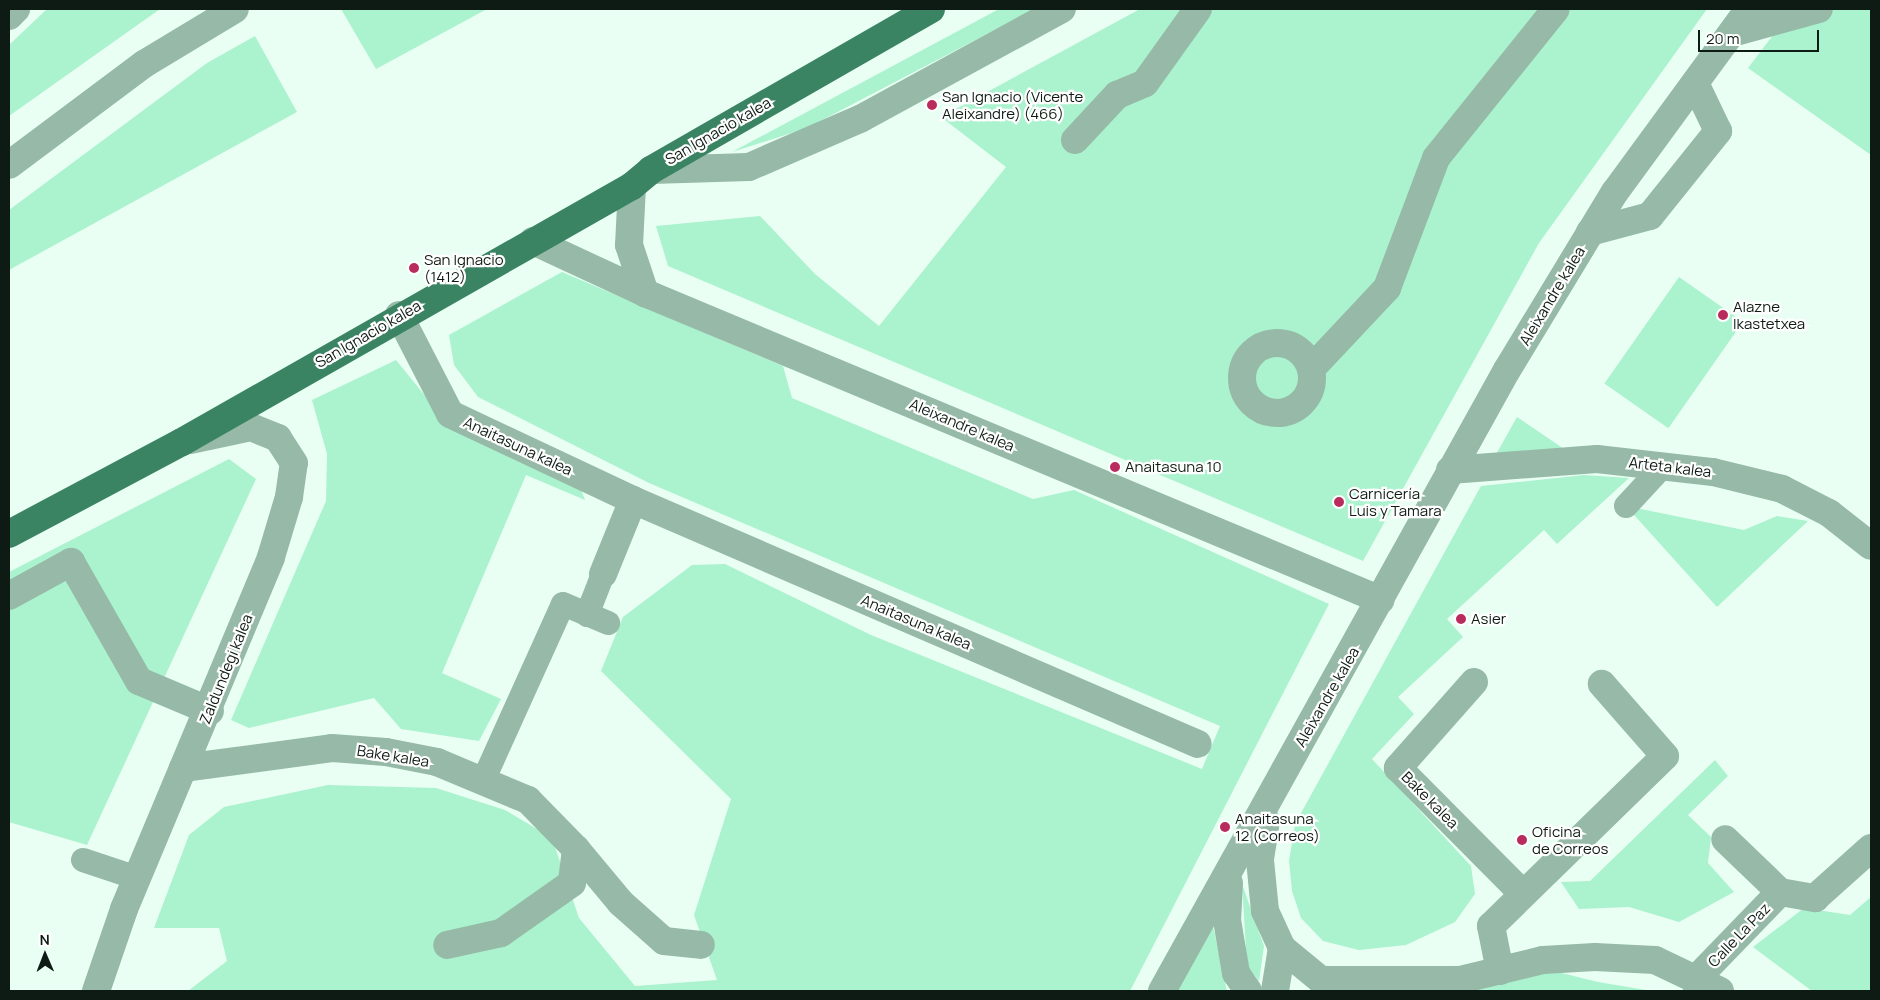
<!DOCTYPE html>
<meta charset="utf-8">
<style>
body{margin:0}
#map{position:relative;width:1880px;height:1000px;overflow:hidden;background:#e9fff3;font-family:Manrope,sans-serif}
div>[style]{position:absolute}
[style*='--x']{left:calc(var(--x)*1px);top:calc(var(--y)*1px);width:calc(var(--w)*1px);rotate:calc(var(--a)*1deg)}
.green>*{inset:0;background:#abf2ce;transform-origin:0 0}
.pedestrian>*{height:24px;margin:-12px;padding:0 12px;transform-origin:12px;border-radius:12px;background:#96baa7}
.minor>*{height:28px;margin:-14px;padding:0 14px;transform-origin:14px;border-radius:14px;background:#96baa7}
.minor>.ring{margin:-14px;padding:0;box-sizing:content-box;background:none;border:28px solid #96baa7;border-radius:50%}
.primary>*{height:28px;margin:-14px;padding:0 14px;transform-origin:14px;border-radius:14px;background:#3b8463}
.dots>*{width:14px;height:14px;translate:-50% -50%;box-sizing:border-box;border:2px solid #fff;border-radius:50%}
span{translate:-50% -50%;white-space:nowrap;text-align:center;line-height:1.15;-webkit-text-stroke:4.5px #fff;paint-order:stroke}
.poi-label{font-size:15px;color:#0e1b14}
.left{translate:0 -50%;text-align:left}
.street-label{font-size:15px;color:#0e1b14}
.frame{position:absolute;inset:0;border:10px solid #0e1b14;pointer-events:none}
.north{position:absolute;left:20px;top:930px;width:50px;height:50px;-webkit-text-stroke:4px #fff;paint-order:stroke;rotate:359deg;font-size:14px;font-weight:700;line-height:20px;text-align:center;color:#0e1b14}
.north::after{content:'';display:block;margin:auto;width:18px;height:22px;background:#0e1b14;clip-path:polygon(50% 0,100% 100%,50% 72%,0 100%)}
.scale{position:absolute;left:1698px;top:30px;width:121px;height:22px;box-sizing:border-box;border:2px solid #0e1b14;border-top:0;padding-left:6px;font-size:15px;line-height:18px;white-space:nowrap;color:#0e1b14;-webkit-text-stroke:4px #fff;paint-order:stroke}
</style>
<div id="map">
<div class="green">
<i style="clip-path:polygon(47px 9px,160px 9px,9px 116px,9px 45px)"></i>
<i style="clip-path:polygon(341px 9px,487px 9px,376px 69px)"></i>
<i style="clip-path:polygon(999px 9px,1035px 9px,807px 128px,732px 152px)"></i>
<i style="clip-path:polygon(1140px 9px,1707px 9px,1539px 243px,1363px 561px,668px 266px,656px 226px,760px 216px,815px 274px,879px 326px,1006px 167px,941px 117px)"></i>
<i style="clip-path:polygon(1793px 9px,1871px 9px,1871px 155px,1748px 68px)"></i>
<i style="clip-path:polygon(255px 36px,297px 112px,9px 270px,9px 210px,207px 63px)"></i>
<i style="clip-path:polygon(562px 272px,783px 366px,792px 398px,1033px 499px,1074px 490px,1329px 604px,1130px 991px,188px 991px,227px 961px,219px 928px,154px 928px,189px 835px,224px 807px,328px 785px,436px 788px,505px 810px,552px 838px,579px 918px,635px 986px,717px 980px,694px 915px,731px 799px,601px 671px,623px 617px,692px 565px,725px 564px,871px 635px,1202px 769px,1220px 726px,649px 483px,478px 397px,454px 365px,449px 335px)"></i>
<i style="left:1679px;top:277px;width:78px;height:130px;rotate:35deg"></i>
<i style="clip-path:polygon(396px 360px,444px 419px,577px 479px,585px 500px,526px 475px,442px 673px,501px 699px,479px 741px,401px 729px,374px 698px,249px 728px,231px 720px,326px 501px,327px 454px,312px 400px)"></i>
<i style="clip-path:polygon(1517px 417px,1567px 451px,1494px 458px)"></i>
<i style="clip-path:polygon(229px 459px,256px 479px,87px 845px,9px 822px,9px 572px)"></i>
<i style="clip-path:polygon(1584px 475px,1629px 478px,1557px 544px,1544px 530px,1447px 619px,1463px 637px,1398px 697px,1414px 714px,1372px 759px,1471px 866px,1475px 894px,1455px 922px,1406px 945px,1359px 950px,1323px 941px,1301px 918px,1292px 891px,1289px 861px,1295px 824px,1481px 486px)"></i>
<i style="clip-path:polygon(1626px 506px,1744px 530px,1777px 516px,1808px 521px,1717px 607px)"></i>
<i style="clip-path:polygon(1715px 760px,1728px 776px,1688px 815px,1711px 837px,1708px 863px,1734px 892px,1679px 922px,1629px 907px,1579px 909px,1561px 882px,1590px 881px)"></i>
<i style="clip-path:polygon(1242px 884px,1264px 946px,1259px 981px,1247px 965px)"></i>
<i style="clip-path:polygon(1871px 897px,1871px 991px,1812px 991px,1753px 947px,1804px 908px,1850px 915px)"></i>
<i style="clip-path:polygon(1213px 926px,1227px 991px,1176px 991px)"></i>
<i style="clip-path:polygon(1525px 964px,1598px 982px,1652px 991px,1412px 991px)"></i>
</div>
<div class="pedestrian">
<i style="--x:1626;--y:506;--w:54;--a:-47.2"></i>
<i style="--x:587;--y:615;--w:44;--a:-68.7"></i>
<i style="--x:483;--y:781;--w:194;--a:-65.7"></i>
<i style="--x:563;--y:604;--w:49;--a:22.9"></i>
<i style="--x:83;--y:860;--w:57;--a:18.4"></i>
</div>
<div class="minor">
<i style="--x:9;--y:16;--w:10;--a:-45"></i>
<i style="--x:1732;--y:33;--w:90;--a:-15.4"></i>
<i style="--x:1075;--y:140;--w:62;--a:-47"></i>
<i style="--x:1117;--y:95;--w:30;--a:-23"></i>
<i style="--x:1145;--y:83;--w:91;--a:-54.4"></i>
<i style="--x:9;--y:165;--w:169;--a:-36.8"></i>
<i style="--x:144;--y:64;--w:106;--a:-31.1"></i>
<i style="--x:651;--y:170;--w:98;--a:-1.8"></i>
<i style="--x:749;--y:167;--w:121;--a:-23.4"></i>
<i style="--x:860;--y:119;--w:230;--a:-28.6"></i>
<i style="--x:632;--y:186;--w:59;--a:92.9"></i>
<i style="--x:629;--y:245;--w:51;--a:71.6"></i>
<i style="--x:1590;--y:232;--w:62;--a:-14.9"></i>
<i style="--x:1650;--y:216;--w:109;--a:-51.3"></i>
<i style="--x:1718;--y:131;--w:53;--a:-115.6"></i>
<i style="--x:533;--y:241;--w:123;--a:24.9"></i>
<i style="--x:645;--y:293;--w:797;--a:22.64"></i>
<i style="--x:399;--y:315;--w:111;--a:62.7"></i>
<i style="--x:450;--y:414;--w:202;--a:25.2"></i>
<i style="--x:633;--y:500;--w:615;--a:23.36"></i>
<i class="ring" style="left:1242px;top:343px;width:42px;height:42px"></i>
<i style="--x:1311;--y:369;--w:111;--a:-46.8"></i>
<i style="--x:1387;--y:288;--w:139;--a:-69.3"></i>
<i style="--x:1436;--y:158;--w:191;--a:-51.2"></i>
<i style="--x:1450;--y:470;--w:147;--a:-4.3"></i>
<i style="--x:1597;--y:459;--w:117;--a:6.4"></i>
<i style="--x:1713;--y:472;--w:71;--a:13.8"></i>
<i style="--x:1782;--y:489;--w:53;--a:27.1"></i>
<i style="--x:1829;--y:513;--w:53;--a:38.2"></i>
<i style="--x:603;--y:574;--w:80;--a:-67.9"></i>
<i style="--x:9;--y:596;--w:71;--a:-28.7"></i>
<i style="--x:71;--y:562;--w:137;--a:60.3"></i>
<i style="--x:139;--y:681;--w:77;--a:22.9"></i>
<i style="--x:1474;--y:682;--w:115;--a:131.5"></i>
<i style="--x:1398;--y:768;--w:175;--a:45.2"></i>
<i style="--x:183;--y:768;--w:150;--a:-7.6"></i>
<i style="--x:332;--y:748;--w:54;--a:4.2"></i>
<i style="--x:386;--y:752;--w:52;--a:11.1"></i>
<i style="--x:437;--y:762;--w:99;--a:22.7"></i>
<i style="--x:528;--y:800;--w:69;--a:45.6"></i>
<i style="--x:576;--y:849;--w:34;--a:97"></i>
<i style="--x:572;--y:883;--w:87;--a:144.8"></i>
<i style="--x:501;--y:933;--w:55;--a:167.5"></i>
<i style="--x:1266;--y:821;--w:39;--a:99"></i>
<i style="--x:1260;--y:860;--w:51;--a:84.4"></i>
<i style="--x:1265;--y:911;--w:41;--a:65.3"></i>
<i style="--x:1282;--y:948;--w:50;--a:39.4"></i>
<i style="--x:1321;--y:980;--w:140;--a:0"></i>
<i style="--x:576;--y:849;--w:70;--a:50.2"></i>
<i style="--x:621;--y:903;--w:57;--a:41.5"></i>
<i style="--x:664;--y:941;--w:37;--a:6"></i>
<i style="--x:1229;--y:883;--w:37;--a:93"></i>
<i style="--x:1227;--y:920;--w:54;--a:80.4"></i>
<i style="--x:1236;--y:973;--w:22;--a:56"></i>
<i style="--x:1780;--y:892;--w:36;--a:10"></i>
<i style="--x:1815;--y:898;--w:75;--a:-41.8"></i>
<i style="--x:1500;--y:971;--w:46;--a:-101.3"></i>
<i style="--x:1491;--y:926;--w:243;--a:-44.3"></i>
<i style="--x:1665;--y:756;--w:96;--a:-131.2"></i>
<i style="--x:1443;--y:984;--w:103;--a:-13.5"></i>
<i style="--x:1543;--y:960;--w:52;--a:-3.3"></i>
<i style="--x:1595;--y:957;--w:60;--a:2.9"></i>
<i style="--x:1655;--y:960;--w:72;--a:25.5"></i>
<i style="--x:96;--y:991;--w:87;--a:-71.1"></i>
<i style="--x:124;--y:909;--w:381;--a:-67.3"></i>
<i style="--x:271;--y:557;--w:63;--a:-73.3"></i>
<i style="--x:289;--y:497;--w:34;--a:-82"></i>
<i style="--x:294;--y:463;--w:30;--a:-123"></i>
<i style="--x:278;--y:438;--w:29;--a:-158"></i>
<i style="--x:251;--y:427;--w:61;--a:167.8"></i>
<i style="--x:1162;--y:991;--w:710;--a:-60.95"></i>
<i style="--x:1507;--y:370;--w:208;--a:-58.8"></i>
<i style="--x:1615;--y:192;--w:227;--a:-53.8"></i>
<i style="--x:1275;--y:991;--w:44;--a:-80.8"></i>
<i style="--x:1697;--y:991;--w:13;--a:-90"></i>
<i style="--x:1697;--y:978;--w:120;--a:-46"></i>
<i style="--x:1780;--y:892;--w:76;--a:-136.1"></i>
</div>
<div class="primary">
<i style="--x:9;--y:534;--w:196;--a:-28"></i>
<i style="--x:182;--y:442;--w:518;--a:-29.64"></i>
<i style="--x:632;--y:186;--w:25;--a:-40"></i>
<i style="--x:651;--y:170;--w:323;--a:-29.9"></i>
</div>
<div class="dots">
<i style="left:932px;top:105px;background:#b92b5c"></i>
<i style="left:414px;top:268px;background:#b92b5c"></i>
<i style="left:1723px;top:315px;background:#b92b5c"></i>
<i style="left:1115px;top:467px;background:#b92b5c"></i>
<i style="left:1339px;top:502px;background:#b92b5c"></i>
<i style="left:1461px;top:619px;background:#b92b5c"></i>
<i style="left:1225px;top:827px;background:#b92b5c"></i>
<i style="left:1522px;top:840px;background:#b92b5c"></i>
</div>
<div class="poi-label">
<span class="left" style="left:942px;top:105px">San Ignacio (Vicente<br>Aleixandre) (466)</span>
<span class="left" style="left:424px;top:268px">San Ignacio<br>(1412)</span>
<span class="left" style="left:1733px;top:315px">Alazne<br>Ikastetxea</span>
<span class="left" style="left:1125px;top:467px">Anaitasuna 10</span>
<span class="left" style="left:1349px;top:502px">Carnicería<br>Luis y Tamara</span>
<span class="left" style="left:1471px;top:619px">Asier</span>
<span class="left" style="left:1235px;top:827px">Anaitasuna<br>12 (Correos)</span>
<span class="left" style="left:1532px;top:840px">Oficina<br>de Correos</span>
</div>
<div class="street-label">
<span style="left:718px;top:131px;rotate:-30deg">San Ignacio kalea</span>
<span style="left:1552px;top:296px;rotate:-59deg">Aleixandre kalea</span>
<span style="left:368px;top:334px;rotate:-30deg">San Ignacio kalea</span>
<span style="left:962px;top:425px;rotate:23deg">Aleixandre kalea</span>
<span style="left:518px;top:446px;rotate:25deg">Anaitasuna kalea</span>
<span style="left:1670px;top:467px;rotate:7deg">Arteta kalea</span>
<span style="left:916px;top:622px;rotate:23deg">Anaitasuna kalea</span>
<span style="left:226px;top:669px;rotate:-68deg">Zaldundegi kalea</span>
<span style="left:1327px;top:697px;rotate:-60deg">Aleixandre kalea</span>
<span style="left:393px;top:756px;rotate:9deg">Bake kalea</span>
<span style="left:1430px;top:800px;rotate:45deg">Bake kalea</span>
<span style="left:1739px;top:935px;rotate:-46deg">Calle La Paz</span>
</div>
<div class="frame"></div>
<div class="north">N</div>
<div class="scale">20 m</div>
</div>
